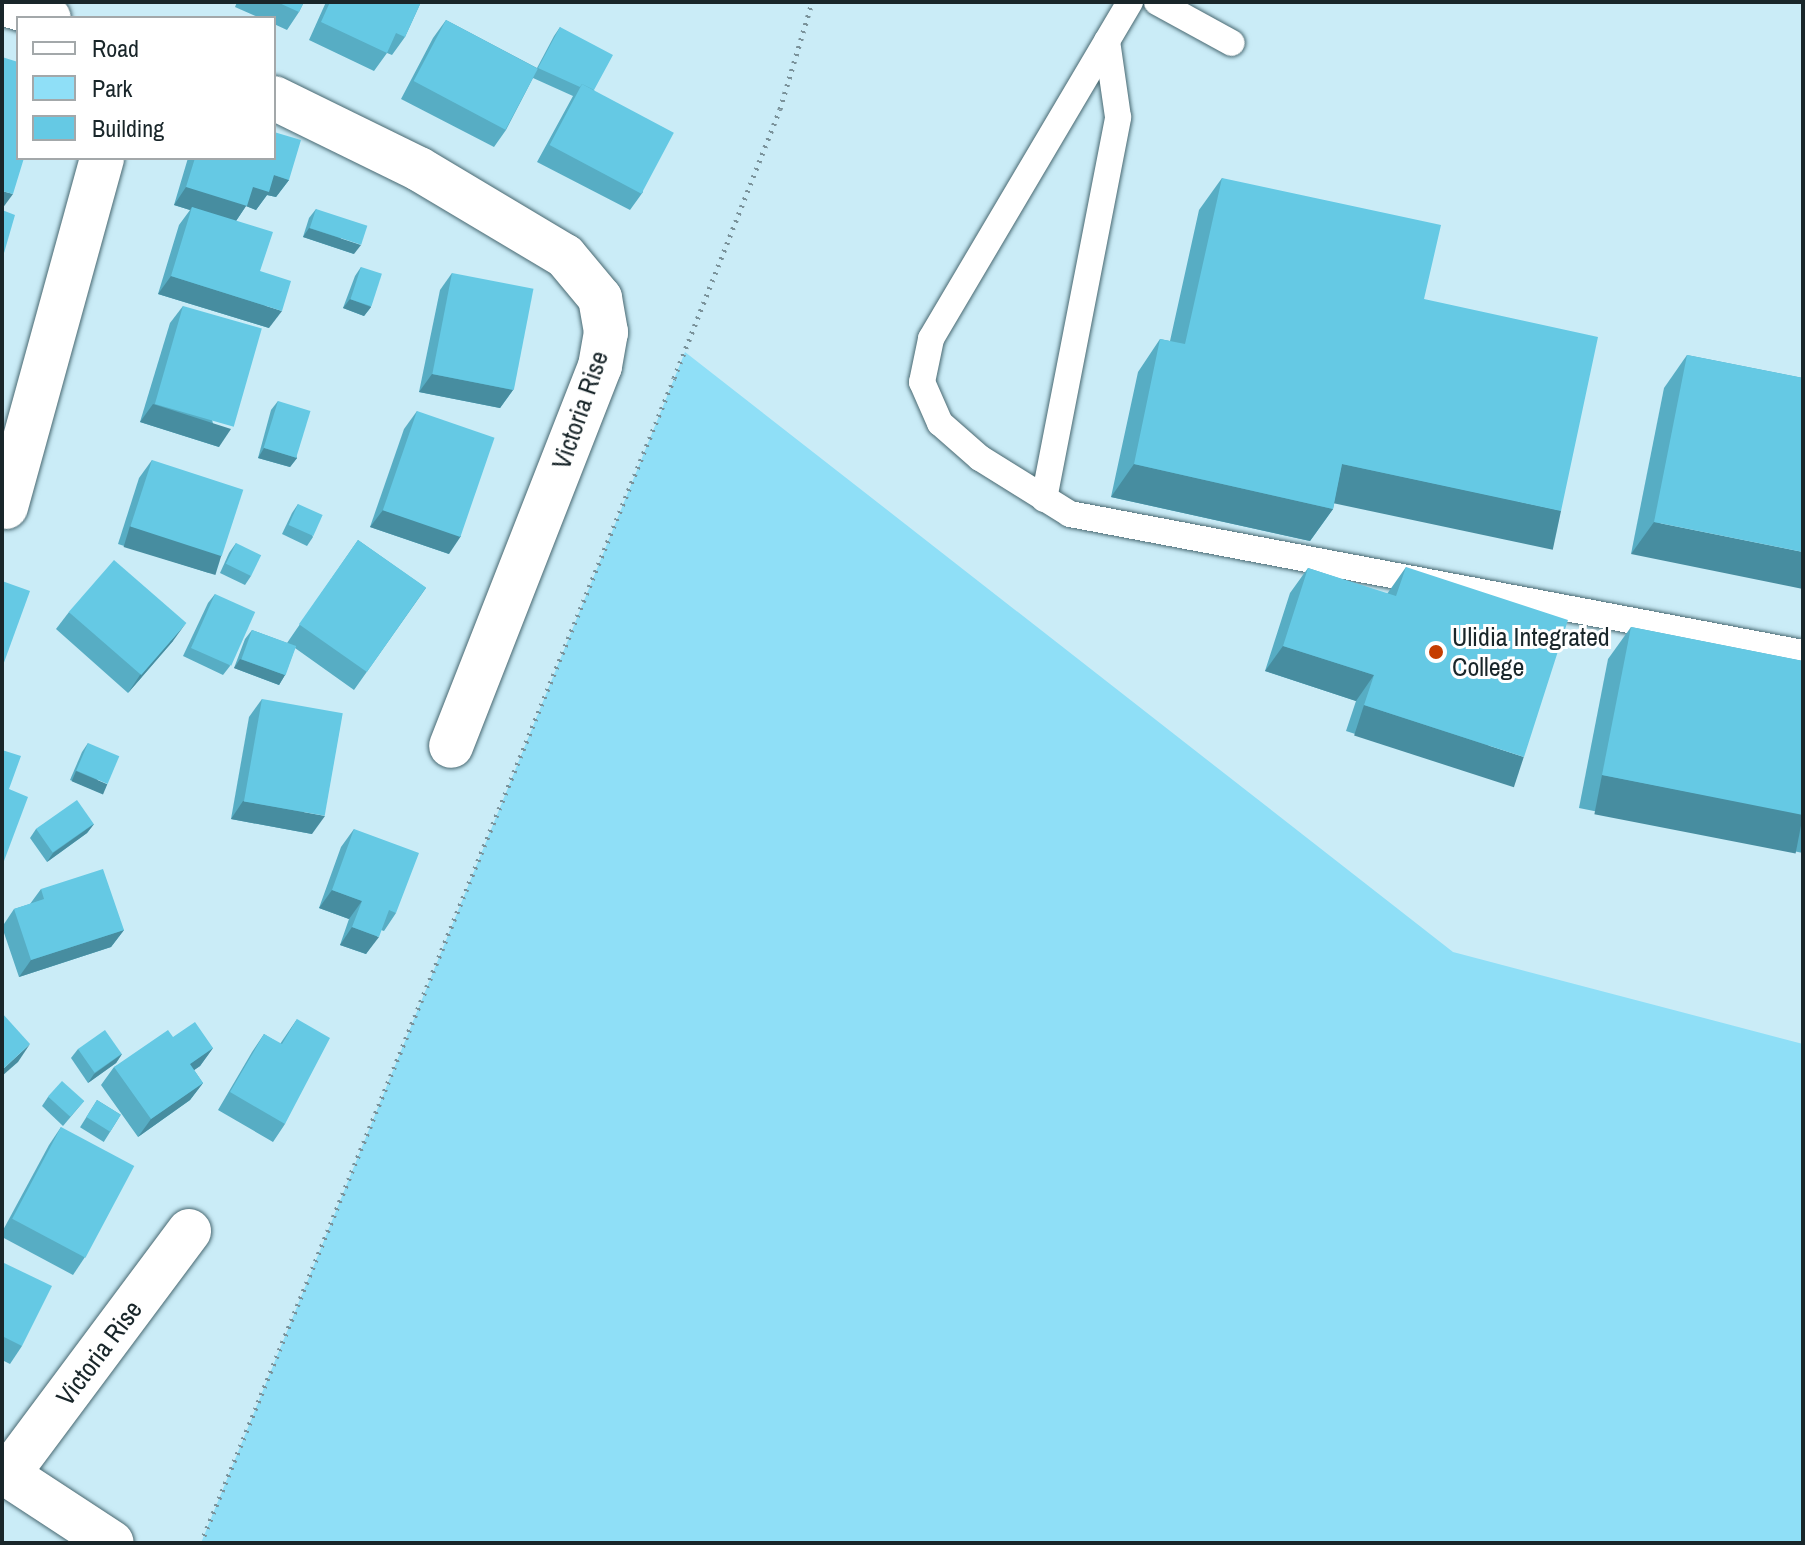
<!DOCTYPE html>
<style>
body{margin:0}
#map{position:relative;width:1805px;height:1545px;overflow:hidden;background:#caecf7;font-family:"Archivo Narrow",sans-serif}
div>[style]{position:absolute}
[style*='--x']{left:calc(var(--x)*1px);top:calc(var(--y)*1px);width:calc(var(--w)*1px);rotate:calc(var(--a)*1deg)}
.green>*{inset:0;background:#8fdff7}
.path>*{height:5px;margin-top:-2.5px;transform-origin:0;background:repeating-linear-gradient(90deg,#7a929a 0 2px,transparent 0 8px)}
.roads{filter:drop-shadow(0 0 2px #486871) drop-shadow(0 0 2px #486871)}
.service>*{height:26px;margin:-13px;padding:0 13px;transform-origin:13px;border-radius:13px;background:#fff}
.minor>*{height:44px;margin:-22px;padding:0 22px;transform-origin:22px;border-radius:22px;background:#fff}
.wall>*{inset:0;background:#57adc4;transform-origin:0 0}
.shaded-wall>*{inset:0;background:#478da0;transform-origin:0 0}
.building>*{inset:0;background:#65c9e4;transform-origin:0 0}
.dots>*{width:22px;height:22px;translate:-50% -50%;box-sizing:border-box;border:4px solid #fff;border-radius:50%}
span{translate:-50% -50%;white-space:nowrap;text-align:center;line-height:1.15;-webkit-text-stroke:6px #fff;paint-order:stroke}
.street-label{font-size:26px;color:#19262a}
.poi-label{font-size:26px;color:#19262a}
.left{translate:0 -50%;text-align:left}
.frame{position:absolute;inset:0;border:4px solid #19262a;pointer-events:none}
.legend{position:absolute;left:16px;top:16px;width:260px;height:144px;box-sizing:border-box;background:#fff;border:2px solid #a3a8aa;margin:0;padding:10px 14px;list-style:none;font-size:24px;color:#19262a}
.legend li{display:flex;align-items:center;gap:16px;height:40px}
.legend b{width:40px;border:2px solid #a3a8aa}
</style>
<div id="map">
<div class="green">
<i style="clip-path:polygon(685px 352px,1453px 952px,1803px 1044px,1803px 1543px,201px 1543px)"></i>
</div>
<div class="path">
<i style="--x:201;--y:1543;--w:1257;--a:-67.9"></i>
<i style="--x:674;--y:378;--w:289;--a:-68.5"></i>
<i style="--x:780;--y:109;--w:112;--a:-73.3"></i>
</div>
<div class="roads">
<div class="service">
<i style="--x:1130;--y:2;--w:391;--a:120.6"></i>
<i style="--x:931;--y:339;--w:44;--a:101.8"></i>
<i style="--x:922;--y:382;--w:45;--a:66.3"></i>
<i style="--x:940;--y:423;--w:53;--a:41.2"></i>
<i style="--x:980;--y:458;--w:106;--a:31.9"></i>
<i style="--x:1070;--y:514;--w:746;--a:10.74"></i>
<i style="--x:1157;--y:2;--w:85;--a:28.7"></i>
<i style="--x:1044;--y:499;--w:389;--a:-79"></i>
<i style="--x:1118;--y:117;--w:77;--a:-98.2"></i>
</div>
<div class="minor">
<i style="--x:2;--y:3;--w:49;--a:17.7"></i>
<i style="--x:274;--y:98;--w:161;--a:26.1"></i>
<i style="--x:419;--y:169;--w:170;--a:30.8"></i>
<i style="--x:565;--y:256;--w:55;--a:50.2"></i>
<i style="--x:600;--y:298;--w:35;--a:80"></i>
<i style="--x:606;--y:332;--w:35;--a:100"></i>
<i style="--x:600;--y:366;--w:408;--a:111.4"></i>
<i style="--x:6;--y:507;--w:362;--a:-74.6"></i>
<i style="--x:2;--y:1471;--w:131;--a:33.2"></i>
<i style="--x:8;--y:1474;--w:303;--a:-53.3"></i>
</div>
</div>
<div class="wall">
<i style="clip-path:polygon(237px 2px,304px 2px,299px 12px,287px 30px,274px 24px,274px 18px,260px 18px,235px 7px)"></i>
<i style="clip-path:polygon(326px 2px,421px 2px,405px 37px,392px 55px,387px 53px,374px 71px,309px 40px)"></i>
<i style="clip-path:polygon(446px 20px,537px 68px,554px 36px,560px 27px,594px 90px,643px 192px,630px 210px,537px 162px,573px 96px,533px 78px,506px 130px,494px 147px,401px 99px,433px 38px)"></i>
<i style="clip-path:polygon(188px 158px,274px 158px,289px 180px,276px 197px,267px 195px,256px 210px,246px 206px,236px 221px,260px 271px,269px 328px,158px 294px,179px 225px,190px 210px,174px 205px)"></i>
<i style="clip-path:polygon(1222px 178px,1424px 299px,1538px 544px,1335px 500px,1333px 509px,1310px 541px,1111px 497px,1138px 372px,1160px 339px,1170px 341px,1199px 210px)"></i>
<i style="clip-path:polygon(316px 209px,354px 254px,303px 237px,309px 218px)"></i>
<i style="clip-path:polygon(361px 267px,371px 307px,364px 316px,343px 308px,355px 276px)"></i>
<i style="clip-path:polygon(452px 273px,513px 390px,500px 408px,419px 392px,440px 290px)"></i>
<i style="clip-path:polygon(183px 306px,219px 447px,140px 422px,170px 323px)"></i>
<i style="clip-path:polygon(1687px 355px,1803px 378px,1631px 554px,1664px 388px)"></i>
<i style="clip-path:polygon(278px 401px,297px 458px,290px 467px,258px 458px,271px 410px)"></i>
<i style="clip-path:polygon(417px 411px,449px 554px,370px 527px,404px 429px)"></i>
<i style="clip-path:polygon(152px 460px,209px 573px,118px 544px,139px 478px)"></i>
<i style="clip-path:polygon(298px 504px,313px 537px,307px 546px,282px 534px,292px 513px)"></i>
<i style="clip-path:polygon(358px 540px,426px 588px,354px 690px,295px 648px,285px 675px,279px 685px,234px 668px,245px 639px,252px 630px,287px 643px)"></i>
<i style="clip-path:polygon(236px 543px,251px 576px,245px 585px,220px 573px,229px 553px)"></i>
<i style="clip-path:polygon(1406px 567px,1506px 783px,1346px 731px,1356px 701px,1265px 671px,1290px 593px,1308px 568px,1387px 594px)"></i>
<i style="clip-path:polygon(215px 594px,230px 666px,223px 675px,183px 656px,208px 603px)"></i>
<i style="clip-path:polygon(69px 612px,173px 641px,128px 693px,56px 629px)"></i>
<i style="clip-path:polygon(1631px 627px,1803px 661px,1803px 853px,1579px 808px,1608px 659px)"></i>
<i style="clip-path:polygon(262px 699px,312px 834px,231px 819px,249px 717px)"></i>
<i style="clip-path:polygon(88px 743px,101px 793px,70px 780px,82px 752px)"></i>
<i style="clip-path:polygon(94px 824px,87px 833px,47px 862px,30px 838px,36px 829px)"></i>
<i style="clip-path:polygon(354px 829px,396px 913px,384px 931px,381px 930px,366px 954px,340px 945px,349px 919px,319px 908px,341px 847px)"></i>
<i style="clip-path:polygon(41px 889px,124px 930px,111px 947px,19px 977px,2px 927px,14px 909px,30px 904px)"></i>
<i style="clip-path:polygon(297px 1019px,285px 1124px,273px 1142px,218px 1110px,252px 1052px,264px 1034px,280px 1044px)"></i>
<i style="clip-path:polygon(173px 1037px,213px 1048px,200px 1066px,194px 1070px,203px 1083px,190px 1100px,138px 1137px,101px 1085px,114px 1067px)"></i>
<i style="clip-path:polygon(78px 1049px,122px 1054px,116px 1063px,88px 1083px,71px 1058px)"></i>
<i style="clip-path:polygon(48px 1097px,84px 1101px,63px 1126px,42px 1106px)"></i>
<i style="left:97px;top:1100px;width:28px;height:32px;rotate:32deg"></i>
<i style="clip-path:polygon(61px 1127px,85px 1257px,73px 1275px,2px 1237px,2px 1232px,49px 1145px)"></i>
<i style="clip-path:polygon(2px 1262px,22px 1346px,10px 1364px,2px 1360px)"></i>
</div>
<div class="shaded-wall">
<i style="clip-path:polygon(274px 175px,289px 180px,276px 197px,267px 195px,256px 210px,246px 206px,234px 224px,192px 207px,190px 210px,174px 205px,186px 187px,253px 187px)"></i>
<i style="clip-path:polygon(2px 191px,13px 194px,2px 209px)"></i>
<i style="clip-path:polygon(309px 228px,361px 245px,354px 254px,303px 237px)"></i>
<i style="clip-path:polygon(171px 276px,282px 311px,269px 328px,158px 294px)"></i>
<i style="clip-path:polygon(350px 299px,371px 307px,364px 316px,343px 308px)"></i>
<i style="clip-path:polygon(432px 374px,513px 390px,500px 408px,419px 392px)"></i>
<i style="clip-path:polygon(153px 404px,231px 429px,219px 447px,140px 422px)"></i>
<i style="clip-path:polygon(264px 448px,297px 458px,290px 467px,258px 458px)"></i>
<i style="clip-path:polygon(1134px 464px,1333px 509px,1310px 541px,1111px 497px)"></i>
<i style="left:1342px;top:464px;width:224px;height:40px;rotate:12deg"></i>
<i style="clip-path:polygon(383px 510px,461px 536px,449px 554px,370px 527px)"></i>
<i style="clip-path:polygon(1654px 522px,1803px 552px,1803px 589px,1631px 554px)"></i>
<i style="left:130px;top:526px;width:96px;height:22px;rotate:17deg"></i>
<i style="clip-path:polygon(186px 623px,173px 641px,128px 693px,140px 675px)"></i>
<i style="clip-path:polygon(1283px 646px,1374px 675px,1356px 701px,1265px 671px)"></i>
<i style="clip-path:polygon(240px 659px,285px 675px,279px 685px,234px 668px)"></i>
<i style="left:1364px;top:705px;width:168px;height:32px;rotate:18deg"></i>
<i style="left:76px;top:771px;width:34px;height:11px;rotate:23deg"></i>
<i style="left:1602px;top:775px;width:205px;height:40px;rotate:11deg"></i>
<i style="clip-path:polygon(243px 801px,325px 816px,312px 834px,231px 819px)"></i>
<i style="clip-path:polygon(94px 824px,87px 833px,47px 862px,53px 853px)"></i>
<i style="clip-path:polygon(332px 890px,362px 901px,349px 919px,319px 908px)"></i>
<i style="clip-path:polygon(352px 927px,379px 937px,366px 954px,340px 945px)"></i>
<i style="clip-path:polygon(124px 930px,111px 947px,19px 977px,31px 960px)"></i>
<i style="clip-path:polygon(30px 1044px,18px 1062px,2px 1076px,2px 1070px)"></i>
<i style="clip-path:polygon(213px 1048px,200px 1066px,177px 1082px,190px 1064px)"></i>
<i style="clip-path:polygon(122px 1054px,116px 1063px,88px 1083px,94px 1074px)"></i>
<i style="clip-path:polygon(203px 1083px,190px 1100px,138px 1137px,151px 1119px)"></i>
</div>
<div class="building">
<i style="clip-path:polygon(277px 2px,304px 2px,299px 12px)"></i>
<i style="clip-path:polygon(330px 2px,421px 2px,405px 37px,396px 33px,387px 53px,321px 22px)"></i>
<i style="left:446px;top:20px;width:104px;height:69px;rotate:28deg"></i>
<i style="clip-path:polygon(560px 27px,613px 55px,594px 90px,582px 84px,580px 87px,538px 68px)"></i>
<i style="clip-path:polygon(2px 57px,18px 62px,18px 158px,24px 158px,13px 194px,2px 191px)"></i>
<i style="left:582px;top:84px;width:104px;height:69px;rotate:28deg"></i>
<i style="clip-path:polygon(274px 132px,301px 140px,289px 180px,274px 175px,269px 192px,253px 187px,247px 206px,186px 187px,195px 158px,274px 158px)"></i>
<i style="clip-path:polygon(1222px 178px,1441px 225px,1424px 299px,1598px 337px,1561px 511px,1342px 464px,1333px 509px,1134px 464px,1160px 339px,1185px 344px)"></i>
<i style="clip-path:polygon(192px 207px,273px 232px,260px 271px,291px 281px,282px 311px,171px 276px)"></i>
<i style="left:316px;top:209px;width:54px;height:20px;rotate:18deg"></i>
<i style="clip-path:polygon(2px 210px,15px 215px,2px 260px)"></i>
<i style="left:361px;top:267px;width:22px;height:34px;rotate:18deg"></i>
<i style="left:452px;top:273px;width:83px;height:103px;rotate:11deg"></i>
<i style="left:183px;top:306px;width:82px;height:102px;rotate:16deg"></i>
<i style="clip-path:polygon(1687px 355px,1803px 378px,1803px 552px,1654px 522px)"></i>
<i style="left:278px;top:401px;width:34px;height:49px;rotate:17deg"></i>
<i style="left:417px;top:411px;width:82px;height:105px;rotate:19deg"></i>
<i style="left:152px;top:460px;width:96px;height:70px;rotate:18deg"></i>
<i style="left:298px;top:504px;width:27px;height:23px;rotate:24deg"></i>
<i style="left:358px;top:540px;width:83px;height:103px;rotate:35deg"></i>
<i style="left:236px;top:543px;width:28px;height:23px;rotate:26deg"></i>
<i style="left:114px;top:560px;width:96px;height:69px;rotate:41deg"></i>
<i style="clip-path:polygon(1406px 567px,1568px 620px,1524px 757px,1364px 705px,1374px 675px,1283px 646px,1308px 568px,1396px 596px)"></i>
<i style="clip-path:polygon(2px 581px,30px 591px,2px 668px)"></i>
<i style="left:215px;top:594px;width:44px;height:59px;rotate:24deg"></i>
<i style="clip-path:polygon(1631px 627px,1803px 661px,1803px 815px,1602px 775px)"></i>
<i style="left:252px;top:630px;width:47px;height:31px;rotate:20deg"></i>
<i style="left:262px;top:699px;width:82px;height:104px;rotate:10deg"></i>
<i style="left:88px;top:743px;width:34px;height:30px;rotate:23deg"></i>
<i style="clip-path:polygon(2px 750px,21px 756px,9px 789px,28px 797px,4px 861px,2px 860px)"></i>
<i style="left:77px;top:800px;width:29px;height:50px;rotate:55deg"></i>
<i style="clip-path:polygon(354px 829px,419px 853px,396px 913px,389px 910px,379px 937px,352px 927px,362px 901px,332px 890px)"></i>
<i style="clip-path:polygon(103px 869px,124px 930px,31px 960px,14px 909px,44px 899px,41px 889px)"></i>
<i style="clip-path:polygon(2px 1013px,30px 1044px,2px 1070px)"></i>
<i style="clip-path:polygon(297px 1019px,330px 1038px,285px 1124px,230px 1092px,264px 1034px,282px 1044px)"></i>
<i style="clip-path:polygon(195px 1022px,213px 1048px,190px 1064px,203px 1083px,151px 1119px,114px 1067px,168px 1030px,173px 1037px)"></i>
<i style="left:105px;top:1030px;width:29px;height:33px;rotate:55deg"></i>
<i style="left:62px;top:1081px;width:30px;height:21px;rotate:42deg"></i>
<i style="left:97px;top:1100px;width:28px;height:20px;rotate:32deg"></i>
<i style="left:61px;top:1127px;width:83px;height:104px;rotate:28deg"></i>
<i style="clip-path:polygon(2px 1262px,52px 1286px,22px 1346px,2px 1336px)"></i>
</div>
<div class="dots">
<i style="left:1436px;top:652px;background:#c53e01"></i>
</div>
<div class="street-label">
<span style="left:580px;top:410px;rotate:-71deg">Victoria Rise</span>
<span style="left:99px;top:1353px;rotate:-53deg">Victoria Rise</span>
</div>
<div class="poi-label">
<span class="left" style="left:1452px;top:652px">Ulidia Integrated<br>College</span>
</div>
<div class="frame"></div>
<ul class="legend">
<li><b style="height:10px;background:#fff"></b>Road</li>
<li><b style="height:22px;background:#8fdff7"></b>Park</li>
<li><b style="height:22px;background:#65c9e4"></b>Building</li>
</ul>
</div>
